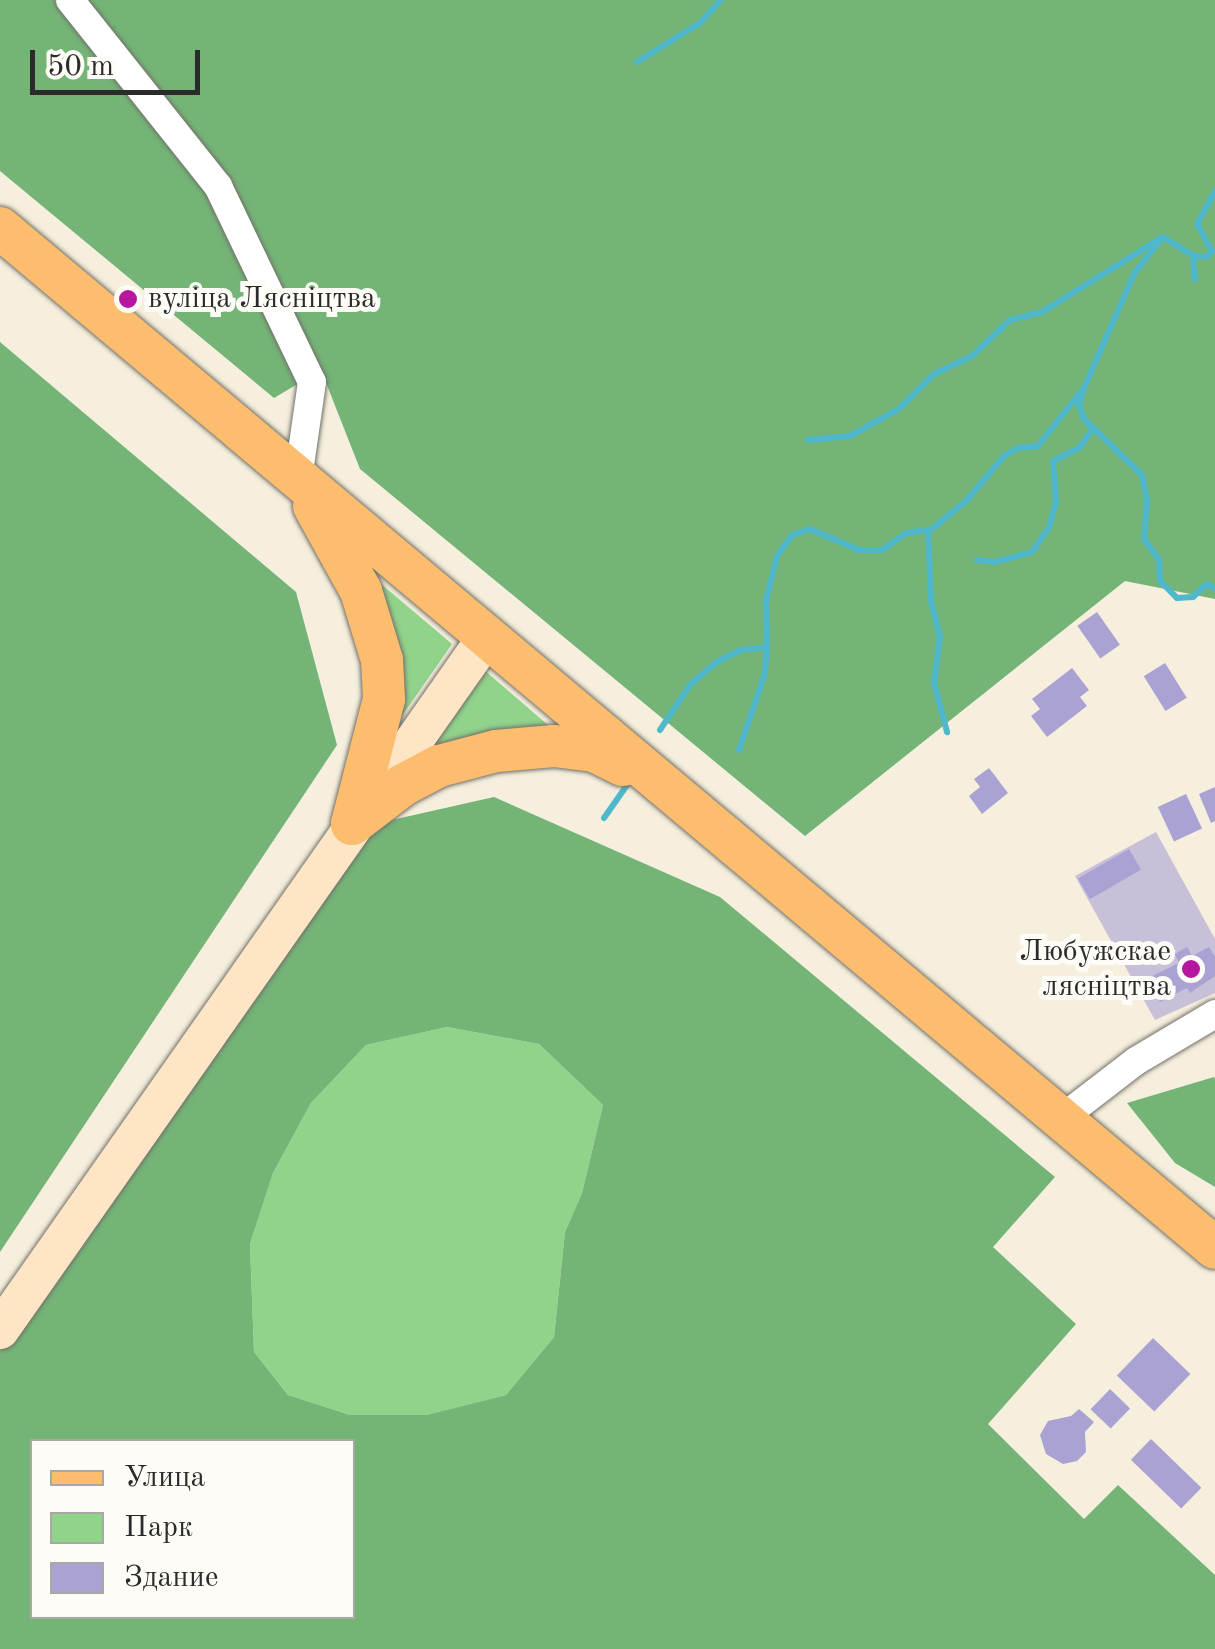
<!DOCTYPE html>
<meta charset="utf-8">
<style>
body{margin:0}
#map{position:relative;width:1215px;height:1649px;overflow:hidden;background:#f6efdd;font-family:"Old Standard TT",serif}
div>[style]{position:absolute}
[style*='--x']{left:calc(var(--x)*1px);top:calc(var(--y)*1px);width:calc(var(--w)*1px);rotate:calc(var(--a)*1deg)}
.industrial>*{inset:0;background:#c8bfd8}
.green>*{inset:0;background:#90d38b}
.forest>*{inset:0;background:#74b577}
.stream>*{height:6px;margin:-3px;padding:0 3px;transform-origin:3px;border-radius:3px;background:#4fb8cd}
.building>*{inset:0;background:#aaa2d2;transform-origin:0 0}
.roads{filter:drop-shadow(0 0 2px #727069) drop-shadow(0 0 2px #727069)}
.street>*{height:28px;margin:-14px;padding:0 14px;transform-origin:14px;border-radius:14px;background:#fff}
.secondary>*{height:38px;margin:-19px;padding:0 19px;transform-origin:19px;border-radius:19px;background:#fee5c5}
.primary>*{height:42px;margin:-21px;padding:0 21px;transform-origin:21px;border-radius:21px;background:#fcbd6f}
.dots>*{width:28px;height:28px;translate:-50% -50%;box-sizing:border-box;border:5px solid #fdfcf7;border-radius:50%}
span{translate:-50% -50%;white-space:nowrap;text-align:center;line-height:1.15;-webkit-text-stroke:10px #fdfcf7;paint-order:stroke}
.poi-label{font-size:30px;color:#2b2b2b}
.left{translate:0 -50%;text-align:left}
.right{translate:-100% -50%;text-align:right}
.legend{position:absolute;left:30px;top:1439px;width:325px;height:180px;box-sizing:border-box;background:#fdfcf7;border:2px solid #a9a8a5;margin:0;padding:12px 18px;list-style:none;font-size:30px;color:#2b2b2b}
.legend li{display:flex;align-items:center;gap:20px;height:50px}
.legend b{width:50px;border:2px solid #a9a8a5}
.scale{position:absolute;left:30px;top:50px;width:170px;height:45px;box-sizing:border-box;border:5px solid #2b2b2b;border-top:0;padding-left:12px;font-size:30px;line-height:35px;white-space:nowrap;color:#2b2b2b;-webkit-text-stroke:8px #fdfcf7;paint-order:stroke}
</style>
<div id="map">
<div class="industrial">
<i style="clip-path:polygon(1156px 832px,1215px 939px,1215px 993px,1155px 1020px,1075px 876px)"></i>
</div>
<div class="green">
<i style="clip-path:polygon(380px 583px,452px 644px,395px 726px)"></i>
<i style="clip-path:polygon(483px 669px,556px 732px,417px 762px)"></i>
<i style="clip-path:polygon(447px 1027px,539px 1044px,603px 1105px,582px 1193px,565px 1232px,554px 1337px,506px 1395px,426px 1415px,350px 1415px,288px 1395px,254px 1352px,250px 1244px,273px 1173px,311px 1103px,366px 1045px)"></i>
</div>
<div class="forest">
<i style="clip-path:polygon(0 0,1215px 0,1215px 599px,1125px 581px,805px 836px,360px 469px,321px 370px,274px 398px,0 171px)"></i>
<i style="clip-path:polygon(0 342px,296px 592px,337px 745px,0 1252px)"></i>
<i style="clip-path:polygon(evenodd,494px 797px,720px 897px,1055px 1177px,993px 1247px,1076px 1324px,988px 1424px,1084px 1519px,1118px 1485px,1215px 1575px,1215px 1649px,0 1649px,0 1351px,374px 824px,494px 797px,447px 1027px,539px 1044px,603px 1105px,582px 1193px,565px 1232px,554px 1337px,506px 1395px,426px 1415px,350px 1415px,288px 1395px,254px 1352px,250px 1244px,273px 1173px,311px 1103px,366px 1045px,447px 1027px,494px 797px,32px 1442px,352px 1442px,352px 1616px,32px 1616px,32px 1442px)"></i>
<i style="clip-path:polygon(1214px 1077px,1215px 1079px,1215px 1187px,1175px 1163px,1127px 1103px)"></i>
</div>
<div class="stream">
<i style="--x:637;--y:62;--w:74;--a:-31.8"></i>
<i style="--x:700;--y:23;--w:31;--a:-48"></i>
<i style="--x:1193;--y:256;--w:23;--a:85"></i>
<i style="--x:1083;--y:391;--w:15;--a:106"></i>
<i style="--x:1079;--y:405;--w:15;--a:70"></i>
<i style="--x:1084;--y:419;--w:81;--a:44"></i>
<i style="--x:1142;--y:475;--w:25;--a:79"></i>
<i style="--x:1147;--y:500;--w:39;--a:94"></i>
<i style="--x:1144;--y:539;--w:26;--a:54"></i>
<i style="--x:1159;--y:560;--w:21;--a:87"></i>
<i style="--x:1160;--y:581;--w:24;--a:45"></i>
<i style="--x:1177;--y:598;--w:16;--a:-4"></i>
<i style="--x:1193;--y:597;--w:19;--a:-43"></i>
<i style="--x:1207;--y:584;--w:8;--a:30"></i>
<i style="--x:808;--y:440;--w:42;--a:-5.4"></i>
<i style="--x:850;--y:436;--w:56;--a:-28.9"></i>
<i style="--x:899;--y:409;--w:49;--a:-45"></i>
<i style="--x:934;--y:374;--w:42;--a:-25.3"></i>
<i style="--x:972;--y:356;--w:52;--a:-43.5"></i>
<i style="--x:1010;--y:320;--w:33;--a:-14"></i>
<i style="--x:1042;--y:312;--w:142;--a:-31.8"></i>
<i style="--x:928;--y:531;--w:70;--a:87.5"></i>
<i style="--x:931;--y:601;--w:37;--a:76"></i>
<i style="--x:940;--y:637;--w:46;--a:97.4"></i>
<i style="--x:934;--y:683;--w:51;--a:75.1"></i>
<i style="--x:977;--y:560;--w:18;--a:6"></i>
<i style="--x:995;--y:562;--w:38;--a:-15"></i>
<i style="--x:1032;--y:552;--w:29;--a:-55"></i>
<i style="--x:1049;--y:528;--w:27;--a:-75"></i>
<i style="--x:1056;--y:502;--w:41;--a:-94.2"></i>
<i style="--x:1053;--y:461;--w:30;--a:-27"></i>
<i style="--x:1080;--y:447;--w:21;--a:-55"></i>
<i style="--x:660;--y:730;--w:54;--a:-56.3"></i>
<i style="--x:690;--y:685;--w:33;--a:-41"></i>
<i style="--x:715;--y:663;--w:28;--a:-27"></i>
<i style="--x:740;--y:650;--w:27;--a:-6"></i>
<i style="--x:767;--y:647;--w:46;--a:-91.2"></i>
<i style="--x:766;--y:601;--w:46;--a:-76.3"></i>
<i style="--x:777;--y:556;--w:26;--a:-54"></i>
<i style="--x:792;--y:535;--w:19;--a:-18"></i>
<i style="--x:810;--y:529;--w:53;--a:23.2"></i>
<i style="--x:859;--y:550;--w:23;--a:0"></i>
<i style="--x:882;--y:550;--w:29;--a:-35"></i>
<i style="--x:906;--y:533;--w:26;--a:-9"></i>
<i style="--x:932;--y:529;--w:45;--a:-39.6"></i>
<i style="--x:967;--y:500;--w:57;--a:-49.9"></i>
<i style="--x:1004;--y:456;--w:16;--a:-30"></i>
<i style="--x:1018;--y:448;--w:20;--a:-6"></i>
<i style="--x:1038;--y:446;--w:74;--a:-51.6"></i>
<i style="--x:1084;--y:388;--w:127;--a:-66.3"></i>
<i style="--x:1135;--y:272;--w:45;--a:-51.3"></i>
<i style="--x:1163;--y:237;--w:36;--a:32"></i>
<i style="--x:1193;--y:256;--w:14;--a:4"></i>
<i style="--x:1207;--y:257;--w:8;--a:-50"></i>
<i style="--x:1212;--y:251;--w:31;--a:-119"></i>
<i style="--x:1197;--y:224;--w:38;--a:-61"></i>
<i style="--x:739;--y:750;--w:81;--a:-71.3"></i>
<i style="--x:765;--y:673;--w:26;--a:-86"></i>
<i style="--x:604;--y:818;--w:40;--a:-55.1"></i>
</div>
<div class="building">
<i style="left:1097px;top:612px;width:40px;height:24px;rotate:55deg"></i>
<i style="left:1165px;top:663px;width:41px;height:25px;rotate:58deg"></i>
<i style="clip-path:polygon(1072px 668px,1089px 690px,1080px 697px,1087px 706px,1047px 737px,1031px 716px,1040px 709px,1032px 699px)"></i>
<i style="clip-path:polygon(989px 768px,1008px 793px,982px 814px,969px 796px,980px 787px,974px 779px)"></i>
<i style="clip-path:polygon(1215px 787px,1215px 821px,1211px 823px,1199px 794px)"></i>
<i style="left:1186px;top:794px;width:38px;height:31px;rotate:65deg"></i>
<i style="left:1129px;top:849px;width:24px;height:59px;rotate:60deg"></i>
<i style="clip-path:polygon(1187px 947px,1192px 956px,1209px 947px,1215px 957px,1215px 976px,1190px 993px,1187px 988px,1160px 1002px,1148px 978px,1179px 963px,1175px 954px)"></i>
<i style="left:1153px;top:1338px;width:52px;height:52px;rotate:44deg"></i>
<i style="left:1110px;top:1389px;width:28px;height:28px;rotate:44deg"></i>
<i style="clip-path:polygon(1079px 1409px,1094px 1422px,1085px 1432px,1086px 1452px,1077px 1461px,1063px 1464px,1046px 1454px,1040px 1435px,1048px 1421px,1071px 1416px)"></i>
<i style="left:1151px;top:1439px;width:70px;height:29px;rotate:44deg"></i>
</div>
<div class="roads">
<div class="street">
<i style="--x:70;--y:0;--w:238;--a:51.5"></i>
<i style="--x:218;--y:186;--w:217;--a:64.4"></i>
<i style="--x:312;--y:382;--w:98;--a:98.2"></i>
<i style="--x:1062;--y:1118;--w:93;--a:-37.6"></i>
<i style="--x:1136;--y:1061;--w:92;--a:-30.7"></i>
</div>
<div class="secondary">
<i style="--x:0;--y:1330;--w:846;--a:-54.92"></i>
</div>
<div class="primary">
<i style="--x:0;--y:228;--w:1586;--a:40.01"></i>
<i style="--x:314;--y:506;--w:97;--a:61.1"></i>
<i style="--x:361;--y:591;--w:72;--a:73.1"></i>
<i style="--x:382;--y:660;--w:39;--a:87"></i>
<i style="--x:384;--y:699;--w:129;--a:104.4"></i>
<i style="--x:352;--y:824;--w:64;--a:-37.4"></i>
<i style="--x:403;--y:785;--w:41;--a:-27.8"></i>
<i style="--x:439;--y:766;--w:59;--a:-14.7"></i>
<i style="--x:496;--y:751;--w:58;--a:-4.9"></i>
<i style="--x:554;--y:746;--w:40;--a:7.1"></i>
<i style="--x:594;--y:751;--w:32;--a:26"></i>
</div>
</div>
<div class="dots">
<i style="left:128px;top:299px;background:#b5179e"></i>
<i style="left:1191px;top:969px;background:#b5179e"></i>
</div>
<div class="poi-label">
<span class="left" style="left:148px;top:299px">вуліца Лясніцтва</span>
<span class="right" style="left:1171px;top:969px">Любужскае<br>лясніцтва</span>
</div>
<ul class="legend">
<li><b style="height:12px;background:#fcbd6f"></b>Улица</li>
<li><b style="height:28px;background:#90d38b"></b>Парк</li>
<li><b style="height:28px;background:#aaa2d2"></b>Здание</li>
</ul>
<div class="scale">50 m</div>
</div>
